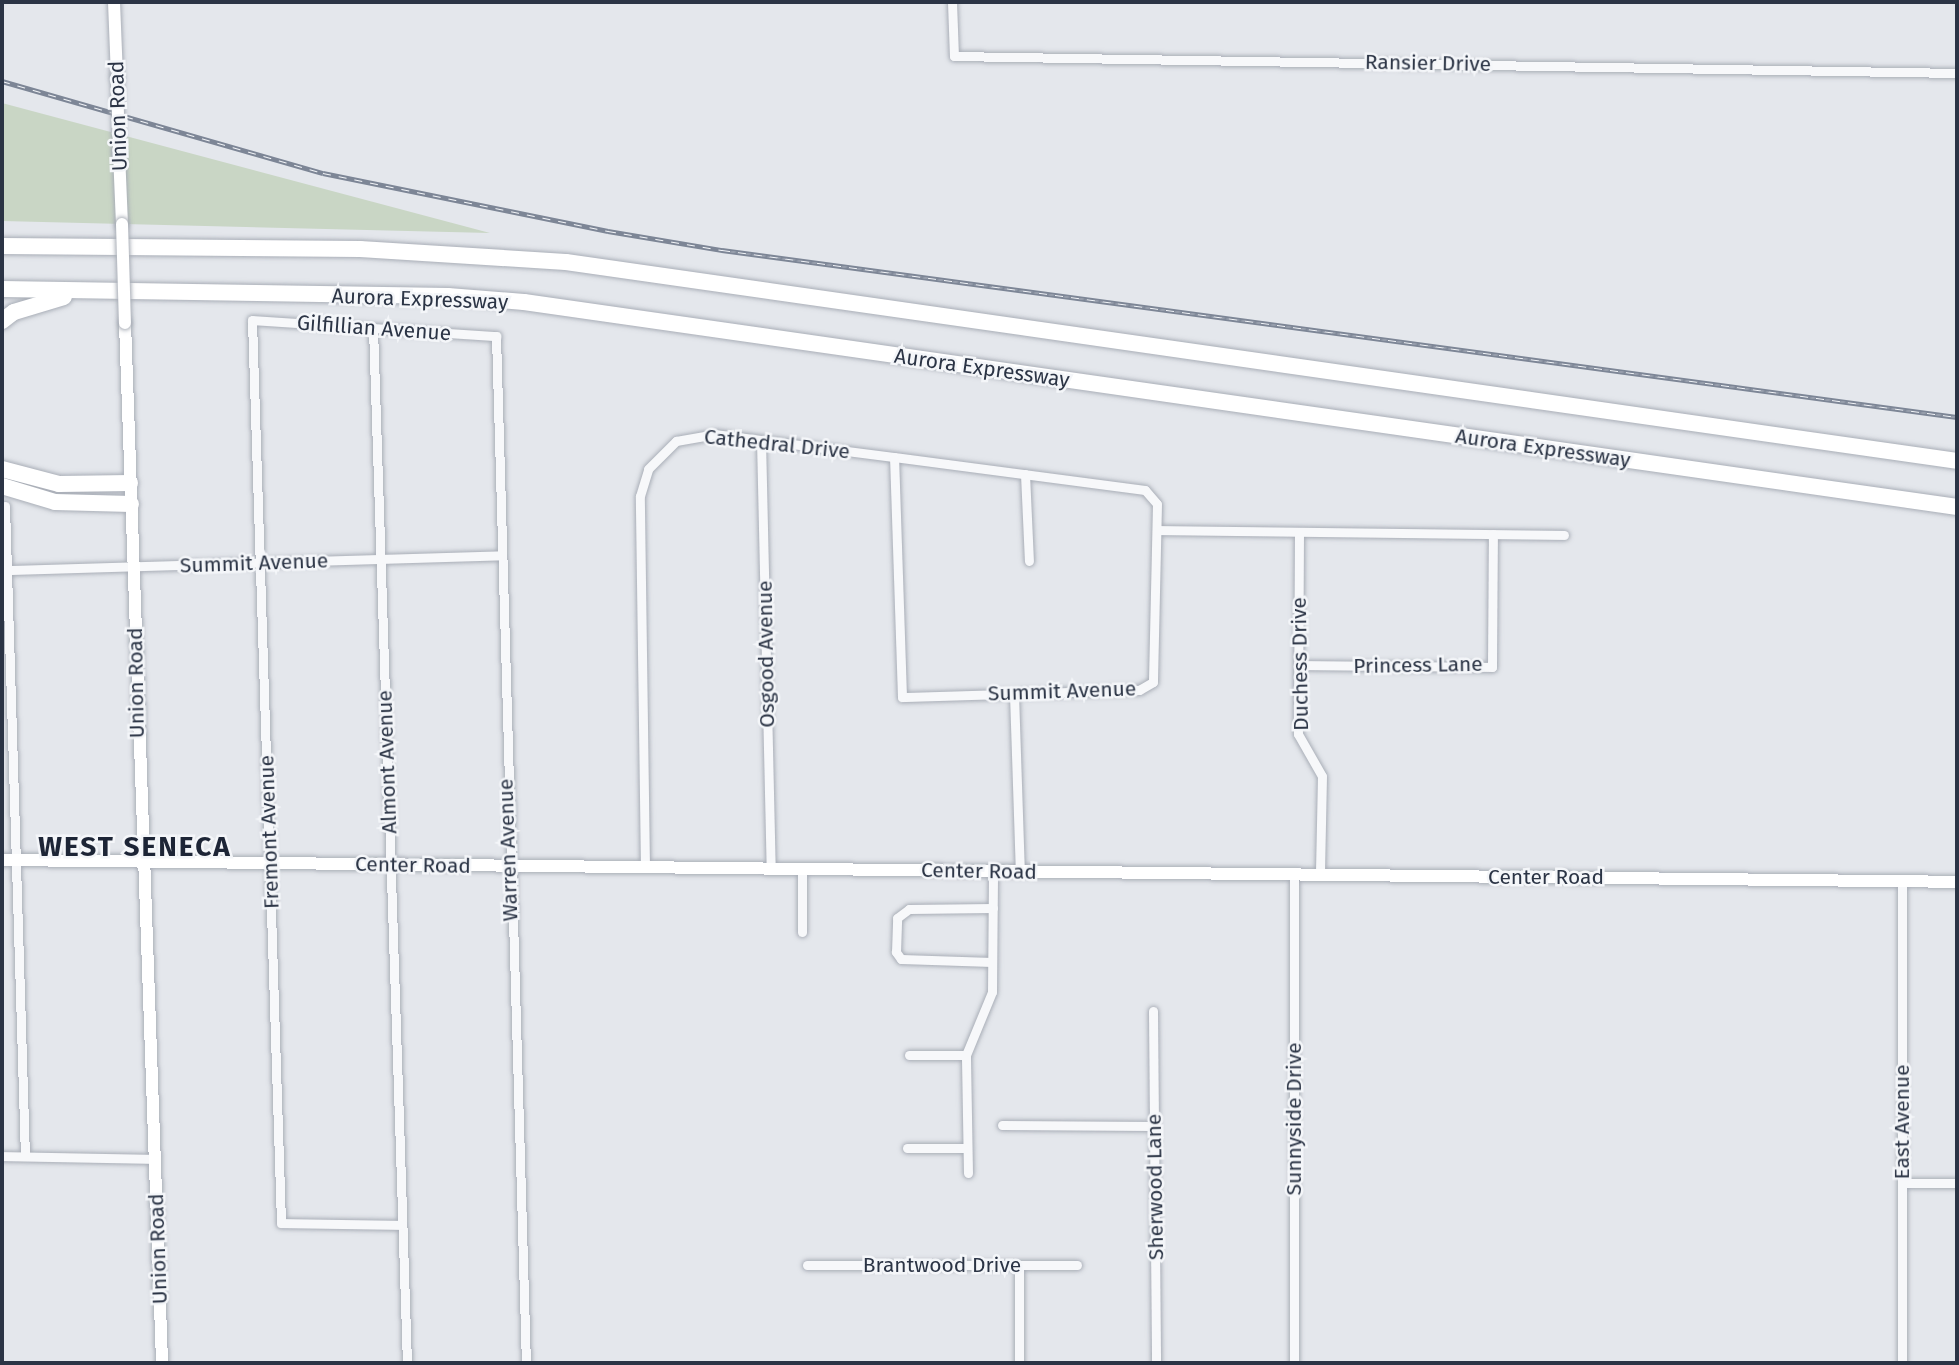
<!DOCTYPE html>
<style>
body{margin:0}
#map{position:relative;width:1959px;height:1365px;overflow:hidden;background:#e4e7ec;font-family:"Fira Sans",sans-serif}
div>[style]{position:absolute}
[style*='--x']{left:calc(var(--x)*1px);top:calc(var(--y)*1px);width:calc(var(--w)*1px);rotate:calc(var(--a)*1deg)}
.green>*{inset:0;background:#c9d6c5}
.roads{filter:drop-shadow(0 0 2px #a9aeb7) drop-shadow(0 0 2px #a9aeb7)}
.minor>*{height:9px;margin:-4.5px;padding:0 4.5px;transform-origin:4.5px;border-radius:4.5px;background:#f7f8fa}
.secondary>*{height:12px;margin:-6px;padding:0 6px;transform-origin:6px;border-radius:6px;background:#fff}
.motorway>*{height:16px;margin:-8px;padding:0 8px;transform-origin:8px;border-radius:8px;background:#fff}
.rail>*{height:5px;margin-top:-2.5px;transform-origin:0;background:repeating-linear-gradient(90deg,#f4f6f9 0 8px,#7d8696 0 16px);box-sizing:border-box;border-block:2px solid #7d8696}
.bridges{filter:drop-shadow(0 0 2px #a9aeb7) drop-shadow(0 0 2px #a9aeb7)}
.secondary-bridge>*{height:12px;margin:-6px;padding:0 6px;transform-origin:6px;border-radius:6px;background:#fff}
span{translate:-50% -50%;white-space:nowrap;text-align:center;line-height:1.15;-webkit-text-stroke:5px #f4f6f9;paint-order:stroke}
.street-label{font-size:21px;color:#2b3445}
.district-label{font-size:28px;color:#1d2536;font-weight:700;letter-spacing:2px}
.frame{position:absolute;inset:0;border:4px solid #2b3445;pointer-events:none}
</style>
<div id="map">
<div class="green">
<i style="clip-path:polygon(2px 103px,490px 233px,2px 221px)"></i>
</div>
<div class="roads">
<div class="minor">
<i style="--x:952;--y:2;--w:54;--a:87.9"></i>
<i style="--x:954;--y:56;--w:1003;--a:0.97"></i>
<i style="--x:373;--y:328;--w:1036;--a:88.12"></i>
<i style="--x:761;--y:440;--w:429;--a:88.7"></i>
<i style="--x:1025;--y:474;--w:87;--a:87.4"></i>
<i style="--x:5;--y:506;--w:650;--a:88.24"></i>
<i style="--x:1157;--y:530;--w:407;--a:0.7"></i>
<i style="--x:1299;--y:532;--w:202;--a:90.3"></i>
<i style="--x:1298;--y:734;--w:48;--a:60.3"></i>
<i style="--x:1322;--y:776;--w:99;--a:91.2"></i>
<i style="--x:7;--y:570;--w:493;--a:-1.7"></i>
<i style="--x:1299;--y:665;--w:193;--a:0.6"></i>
<i style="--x:1492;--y:667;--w:133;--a:-89.6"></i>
<i style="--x:1014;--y:694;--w:178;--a:88.1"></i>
<i style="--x:645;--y:868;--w:372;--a:-90.8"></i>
<i style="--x:640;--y:496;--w:28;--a:-73"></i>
<i style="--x:648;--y:469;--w:40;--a:-45"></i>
<i style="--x:676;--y:441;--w:39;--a:-10"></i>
<i style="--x:714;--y:434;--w:181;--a:7.3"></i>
<i style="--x:894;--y:457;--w:253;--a:7.5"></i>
<i style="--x:1145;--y:490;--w:18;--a:49"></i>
<i style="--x:1157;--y:504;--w:178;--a:91.3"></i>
<i style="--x:1153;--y:682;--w:16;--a:150"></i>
<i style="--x:1139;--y:690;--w:237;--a:178.3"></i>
<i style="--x:902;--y:697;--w:240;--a:-91.9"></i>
<i style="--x:1294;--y:875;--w:488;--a:90"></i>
<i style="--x:1902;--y:881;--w:482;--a:90"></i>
<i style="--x:802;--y:932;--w:63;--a:-90"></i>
<i style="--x:992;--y:962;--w:91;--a:-178.1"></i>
<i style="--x:901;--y:959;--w:9;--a:-126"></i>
<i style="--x:896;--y:952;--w:34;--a:-88"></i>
<i style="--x:897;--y:918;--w:15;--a:-37"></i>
<i style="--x:909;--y:909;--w:84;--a:-0.7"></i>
<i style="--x:1153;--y:1011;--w:352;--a:89.5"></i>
<i style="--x:909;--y:1055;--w:57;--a:0"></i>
<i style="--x:1002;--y:1125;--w:152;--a:0.4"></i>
<i style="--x:907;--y:1148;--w:60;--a:0"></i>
<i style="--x:2;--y:1156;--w:153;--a:1.1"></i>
<i style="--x:968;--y:1173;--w:118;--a:-91"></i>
<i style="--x:966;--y:1055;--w:68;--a:-67.6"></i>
<i style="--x:992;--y:992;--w:121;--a:-89.5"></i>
<i style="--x:1902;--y:1183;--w:55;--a:0"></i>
<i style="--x:402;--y:1225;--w:121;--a:-179.1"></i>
<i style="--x:281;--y:1223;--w:903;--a:-91.84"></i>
<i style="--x:252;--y:320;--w:245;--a:3.8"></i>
<i style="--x:496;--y:336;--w:1027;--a:88.33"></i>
<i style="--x:807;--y:1265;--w:270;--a:0"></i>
<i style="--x:1019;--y:1265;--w:98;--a:90"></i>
</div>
<div class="secondary">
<i style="--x:114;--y:2;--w:75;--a:87.7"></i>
<i style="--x:119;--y:153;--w:71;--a:87.6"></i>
<i style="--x:125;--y:323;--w:1041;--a:87.96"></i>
<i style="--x:2;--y:860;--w:1955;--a:0.64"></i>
</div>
<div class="motorway">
<i style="--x:2;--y:246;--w:358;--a:0.5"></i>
<i style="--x:360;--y:249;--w:206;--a:3.6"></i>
<i style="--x:566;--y:262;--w:1405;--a:8.14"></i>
<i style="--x:2;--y:289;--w:446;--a:0.9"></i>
<i style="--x:448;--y:296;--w:76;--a:4.5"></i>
<i style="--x:524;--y:302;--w:1448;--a:8.14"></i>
<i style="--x:2;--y:321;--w:15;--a:-37"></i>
<i style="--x:14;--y:312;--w:52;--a:-16.7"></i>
<i style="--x:2;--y:469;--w:59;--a:14.7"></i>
<i style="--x:59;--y:484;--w:71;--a:-0.8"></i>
<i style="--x:2;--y:486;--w:55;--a:16.8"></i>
<i style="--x:55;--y:502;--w:76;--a:1.5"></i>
</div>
</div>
<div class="rail">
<i style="--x:2;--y:81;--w:334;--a:16"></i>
<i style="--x:323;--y:173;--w:291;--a:11.5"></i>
<i style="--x:608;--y:231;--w:116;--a:9.5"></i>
<i style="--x:722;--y:250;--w:1246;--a:7.7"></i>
</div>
<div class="bridges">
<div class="secondary-bridge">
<i style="--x:117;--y:77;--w:76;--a:88.5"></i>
<i style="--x:122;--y:224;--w:99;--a:88.3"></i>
</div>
</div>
<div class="street-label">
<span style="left:1428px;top:63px;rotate:1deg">Ransier Drive</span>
<span style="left:118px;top:116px;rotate:-92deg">Union Road</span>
<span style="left:420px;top:299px;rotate:2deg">Aurora Expressway</span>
<span style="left:374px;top:328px;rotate:4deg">Gilfillian Avenue</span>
<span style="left:982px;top:368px;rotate:8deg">Aurora Expressway</span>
<span style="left:777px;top:444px;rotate:6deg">Cathedral Drive</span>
<span style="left:1543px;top:448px;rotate:8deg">Aurora Expressway</span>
<span style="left:254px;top:563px;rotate:-2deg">Summit Avenue</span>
<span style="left:766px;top:654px;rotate:-91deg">Osgood Avenue</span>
<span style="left:1300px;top:664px;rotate:-91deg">Duchess Drive</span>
<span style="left:1418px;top:665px;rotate:-1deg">Princess Lane</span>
<span style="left:136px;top:683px;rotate:-91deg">Union Road</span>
<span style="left:1062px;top:691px;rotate:-2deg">Summit Avenue</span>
<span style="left:387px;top:762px;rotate:-92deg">Almont Avenue</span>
<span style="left:269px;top:832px;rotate:-92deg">Fremont Avenue</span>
<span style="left:508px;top:850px;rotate:-92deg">Warren Avenue</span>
<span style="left:413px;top:865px;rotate:1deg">Center Road</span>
<span style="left:979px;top:871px;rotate:1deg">Center Road</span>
<span style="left:1546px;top:877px">Center Road</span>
<span style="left:1294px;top:1119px;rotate:-90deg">Sunnyside Drive</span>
<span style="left:1902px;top:1122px;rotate:-90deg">East Avenue</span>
<span style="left:1155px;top:1187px;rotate:-91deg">Sherwood Lane</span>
<span style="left:158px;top:1249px;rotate:-92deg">Union Road</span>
<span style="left:942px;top:1265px">Brantwood Drive</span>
</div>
<div class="district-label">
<span style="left:135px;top:847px">WEST SENECA</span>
</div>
<div class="frame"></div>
</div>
